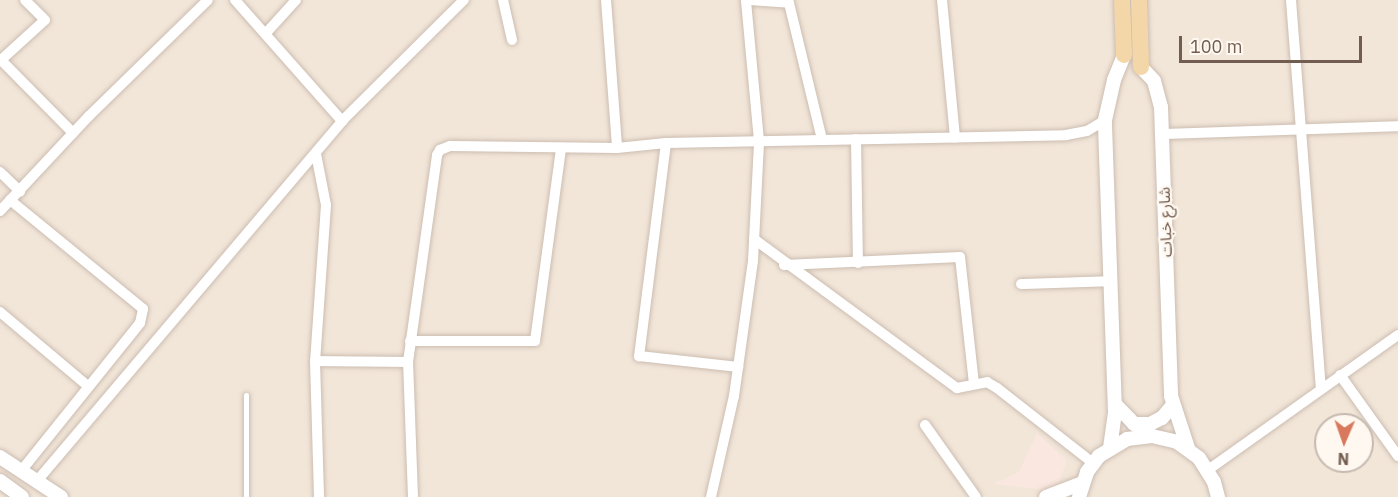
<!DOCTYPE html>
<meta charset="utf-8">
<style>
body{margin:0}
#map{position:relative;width:1398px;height:497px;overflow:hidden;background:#fbf4ea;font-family:"IBM Plex Sans","Noto Sans Arabic",sans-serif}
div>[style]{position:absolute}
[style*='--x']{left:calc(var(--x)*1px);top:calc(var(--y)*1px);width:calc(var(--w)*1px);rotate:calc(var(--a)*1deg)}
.residential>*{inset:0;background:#f2e6d9}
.commercial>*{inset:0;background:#fae7df}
.roads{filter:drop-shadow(0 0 2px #ccbdb1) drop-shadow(0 0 2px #ccbdb1)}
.service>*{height:5px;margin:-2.5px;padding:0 2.5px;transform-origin:2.5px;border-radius:2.5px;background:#fff}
.minor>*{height:10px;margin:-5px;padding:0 5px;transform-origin:5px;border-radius:5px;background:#fff}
.secondary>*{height:14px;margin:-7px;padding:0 7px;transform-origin:7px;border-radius:7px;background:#fff}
.primary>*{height:16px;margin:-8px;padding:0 8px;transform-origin:8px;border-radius:8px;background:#f3d7a9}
span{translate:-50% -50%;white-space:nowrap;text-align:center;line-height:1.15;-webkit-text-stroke:4.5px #fef8f0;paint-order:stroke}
.street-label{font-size:16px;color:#735c50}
.north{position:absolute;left:1314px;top:413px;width:60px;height:60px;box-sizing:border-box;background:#fef8f0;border:2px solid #c6bab0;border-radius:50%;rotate:182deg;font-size:16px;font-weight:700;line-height:24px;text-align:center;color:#735c50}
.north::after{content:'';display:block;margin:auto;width:21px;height:27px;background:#d8785c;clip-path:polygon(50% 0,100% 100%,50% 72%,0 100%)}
.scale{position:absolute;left:1179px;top:36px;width:183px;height:27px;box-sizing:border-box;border:3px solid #735c50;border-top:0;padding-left:8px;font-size:18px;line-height:21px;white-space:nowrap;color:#735c50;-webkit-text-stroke:4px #fef8f0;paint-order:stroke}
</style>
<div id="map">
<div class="residential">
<i style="clip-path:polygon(evenodd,0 0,1398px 0,1398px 497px,0 497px,0 0,1326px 425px,1362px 425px,1362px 461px,1326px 461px,1326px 425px)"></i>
</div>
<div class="commercial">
<i style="clip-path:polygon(1037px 433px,1067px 461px,1055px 491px,993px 484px,1019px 472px)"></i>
</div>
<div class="roads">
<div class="service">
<i style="--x:246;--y:497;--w:102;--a:-90"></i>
</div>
<div class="minor">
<i style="--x:235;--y:0;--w:162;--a:48.5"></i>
<i style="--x:503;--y:0;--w:41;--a:77.3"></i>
<i style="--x:606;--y:0;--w:148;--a:85.7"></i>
<i style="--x:750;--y:0;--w:39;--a:4"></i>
<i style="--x:789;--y:3;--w:140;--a:76.4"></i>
<i style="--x:942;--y:0;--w:138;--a:84.6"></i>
<i style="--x:1291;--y:0;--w:389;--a:85.6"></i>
<i style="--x:267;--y:32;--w:43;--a:-47.8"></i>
<i style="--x:0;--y:59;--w:104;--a:45.4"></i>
<i style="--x:1;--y:60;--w:59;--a:-42.3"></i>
<i style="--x:45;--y:20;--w:28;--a:-135"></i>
<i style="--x:1162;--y:134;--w:236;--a:-1.9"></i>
<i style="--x:856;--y:139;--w:124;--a:89.1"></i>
<i style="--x:666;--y:143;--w:215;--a:97.2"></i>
<i style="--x:639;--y:356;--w:100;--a:6.3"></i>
<i style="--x:316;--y:154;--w:52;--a:78.9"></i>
<i style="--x:326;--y:205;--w:156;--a:94"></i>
<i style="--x:315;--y:361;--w:136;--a:88.3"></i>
<i style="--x:0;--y:172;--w:28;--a:44"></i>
<i style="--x:10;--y:200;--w:172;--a:39.3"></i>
<i style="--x:143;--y:309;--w:14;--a:102"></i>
<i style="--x:140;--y:323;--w:190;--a:128.8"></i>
<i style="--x:0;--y:211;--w:130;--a:-46.9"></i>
<i style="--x:89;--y:116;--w:166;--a:-44.3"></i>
<i style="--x:754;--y:239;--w:252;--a:36.3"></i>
<i style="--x:957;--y:388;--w:31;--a:-11"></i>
<i style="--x:987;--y:382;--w:12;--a:31"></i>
<i style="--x:997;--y:388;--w:122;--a:38"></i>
<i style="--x:784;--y:265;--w:176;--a:-2.6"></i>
<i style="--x:960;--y:257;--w:127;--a:83.7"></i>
<i style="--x:1021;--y:284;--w:89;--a:-1.9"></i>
<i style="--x:0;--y:312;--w:116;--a:40.1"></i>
<i style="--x:410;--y:341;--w:125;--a:0"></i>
<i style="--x:535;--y:341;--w:195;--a:-82.3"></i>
<i style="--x:315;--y:361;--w:93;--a:0.6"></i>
<i style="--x:1340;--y:375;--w:100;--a:54.4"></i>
<i style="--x:925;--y:425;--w:88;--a:54.7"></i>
<i style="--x:1208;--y:470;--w:233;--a:-35.4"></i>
<i style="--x:37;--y:481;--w:472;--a:-49.7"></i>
<i style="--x:342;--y:121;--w:172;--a:-44.8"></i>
<i style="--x:413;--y:497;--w:135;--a:-92.1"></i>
<i style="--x:408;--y:362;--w:209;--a:-82"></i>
<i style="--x:437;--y:155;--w:6;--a:-59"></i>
<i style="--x:440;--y:150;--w:11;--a:-22"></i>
<i style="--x:450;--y:146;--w:167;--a:0.7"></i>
<i style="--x:617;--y:148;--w:49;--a:-5.8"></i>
<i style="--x:666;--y:143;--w:400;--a:-1.1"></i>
<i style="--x:1066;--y:135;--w:21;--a:-11"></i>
<i style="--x:1087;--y:131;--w:21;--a:-31"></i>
<i style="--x:711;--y:497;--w:104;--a:-77.2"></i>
<i style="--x:734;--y:396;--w:136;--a:-82"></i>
<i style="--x:753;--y:261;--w:120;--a:-87.1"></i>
<i style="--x:759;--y:141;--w:142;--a:-95.3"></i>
</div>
<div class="secondary">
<i style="--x:1141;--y:67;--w:19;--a:47"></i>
<i style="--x:1154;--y:81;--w:27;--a:75"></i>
<i style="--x:1161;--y:107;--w:289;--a:88"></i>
<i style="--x:1171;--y:396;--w:55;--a:71.9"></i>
<i style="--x:1115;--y:404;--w:28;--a:46"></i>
<i style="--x:1134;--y:424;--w:16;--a:0"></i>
<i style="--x:1150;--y:424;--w:13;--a:-27"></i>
<i style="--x:1162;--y:418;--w:17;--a:-50"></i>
<i style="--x:1110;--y:448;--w:36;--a:-82"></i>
<i style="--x:1115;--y:412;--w:292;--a:-92"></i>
<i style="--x:1105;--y:120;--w:41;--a:-77.3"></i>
<i style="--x:1114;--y:80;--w:27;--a:-68"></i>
<i style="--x:0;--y:457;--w:73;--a:33.3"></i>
<i style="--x:0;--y:481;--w:27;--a:36"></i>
<i style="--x:1046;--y:497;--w:39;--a:-21"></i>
<i style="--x:1079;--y:497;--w:26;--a:-72"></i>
<i style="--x:1087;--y:472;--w:20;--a:-53"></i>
<i style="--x:1099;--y:456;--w:33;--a:-31"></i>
<i style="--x:1127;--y:439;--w:25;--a:-7"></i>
<i style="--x:1152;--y:436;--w:26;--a:13"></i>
<i style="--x:1177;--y:442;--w:27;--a:36"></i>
<i style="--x:1199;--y:458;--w:28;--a:58"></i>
<i style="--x:1214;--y:482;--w:16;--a:75"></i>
</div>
<div class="primary">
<i style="--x:1122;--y:0;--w:55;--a:87.9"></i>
<i style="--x:1139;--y:0;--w:67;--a:88.3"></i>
</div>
</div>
<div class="street-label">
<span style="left:1165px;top:222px;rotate:-92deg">شارع خبات</span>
</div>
<div class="north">N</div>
<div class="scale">100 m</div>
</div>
